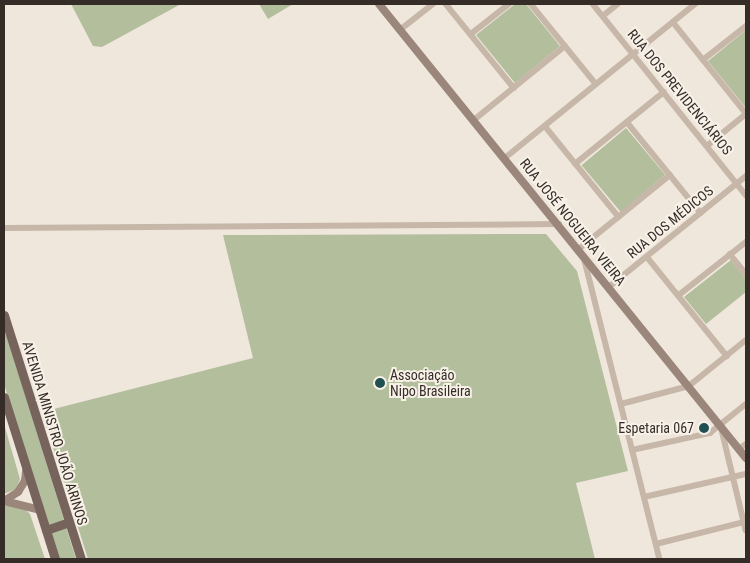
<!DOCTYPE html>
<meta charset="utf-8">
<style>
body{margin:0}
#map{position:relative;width:750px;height:563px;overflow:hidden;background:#f0e7dc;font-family:"Roboto Condensed",sans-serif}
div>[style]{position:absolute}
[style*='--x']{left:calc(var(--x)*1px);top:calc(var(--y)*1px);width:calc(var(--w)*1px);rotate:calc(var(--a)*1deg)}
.green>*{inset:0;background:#b3be9d;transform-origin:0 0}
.street>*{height:5.5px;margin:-2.75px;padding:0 2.75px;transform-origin:2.75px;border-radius:2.75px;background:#c7b7a9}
.secondary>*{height:8px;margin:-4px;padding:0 4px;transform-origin:4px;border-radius:4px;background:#9b867b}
.primary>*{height:9px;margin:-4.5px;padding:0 4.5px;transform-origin:4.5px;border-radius:4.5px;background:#76635b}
.dots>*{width:14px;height:14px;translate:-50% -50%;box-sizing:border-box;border:2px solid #f8f1e8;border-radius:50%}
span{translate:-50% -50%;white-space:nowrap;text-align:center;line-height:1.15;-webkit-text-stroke:4px #f8f1e8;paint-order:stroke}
.street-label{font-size:14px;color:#352c28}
.poi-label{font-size:14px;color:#352c28}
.left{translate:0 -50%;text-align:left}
.right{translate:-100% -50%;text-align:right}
.frame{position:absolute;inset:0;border:5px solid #352c28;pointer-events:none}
</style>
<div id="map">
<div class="green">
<i style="clip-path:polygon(71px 4px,181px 4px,102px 47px,93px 46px)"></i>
<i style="clip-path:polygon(259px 4px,293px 4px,268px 19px)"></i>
<i style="clip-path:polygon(515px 4px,526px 4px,560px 46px,515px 83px,476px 35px)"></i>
<i style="clip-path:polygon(746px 30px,746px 108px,708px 61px)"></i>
<i style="left:626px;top:128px;width:61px;height:58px;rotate:50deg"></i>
<i style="clip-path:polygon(546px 234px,577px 271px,628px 471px,576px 483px,595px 559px,88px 559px,42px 412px,253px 358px,223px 235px)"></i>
<i style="clip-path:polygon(731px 260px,746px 279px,746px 292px,706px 324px,684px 297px)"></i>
<i style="clip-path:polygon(4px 327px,64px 520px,76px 559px,59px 559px,4px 384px)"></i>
<i style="clip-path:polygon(4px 424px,20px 479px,16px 489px,4px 494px)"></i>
<i style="clip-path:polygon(12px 505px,25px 509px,30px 514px,45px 559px,4px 559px,4px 506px)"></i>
</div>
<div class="street">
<i style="--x:446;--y:4;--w:108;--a:51"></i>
<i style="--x:531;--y:4;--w:103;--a:50.9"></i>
<i style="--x:593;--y:4;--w:245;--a:51.3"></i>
<i style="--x:603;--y:16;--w:19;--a:-39"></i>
<i style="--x:673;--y:22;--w:117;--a:51.3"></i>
<i style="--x:400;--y:30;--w:42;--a:-38.2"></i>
<i style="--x:471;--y:34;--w:48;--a:-38.3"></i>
<i style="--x:703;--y:60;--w:55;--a:-38.3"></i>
<i style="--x:474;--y:120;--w:117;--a:-39.1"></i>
<i style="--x:627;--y:122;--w:117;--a:50.9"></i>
<i style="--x:545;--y:126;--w:117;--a:50.9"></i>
<i style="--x:707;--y:146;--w:50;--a:-39.4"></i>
<i style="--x:505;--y:158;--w:245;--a:-39"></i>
<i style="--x:575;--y:164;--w:114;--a:-39"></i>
<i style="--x:4;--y:228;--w:555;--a:-0.41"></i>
<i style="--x:579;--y:249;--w:117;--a:-39.1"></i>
<i style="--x:730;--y:254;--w:26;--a:51"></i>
<i style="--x:648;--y:258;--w:126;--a:51.1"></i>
<i style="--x:585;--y:261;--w:307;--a:75.9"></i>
<i style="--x:609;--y:287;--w:176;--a:-39"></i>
<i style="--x:679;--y:295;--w:85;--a:-38.3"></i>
<i style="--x:621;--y:404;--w:70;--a:-14.8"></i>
<i style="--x:689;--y:386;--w:73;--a:-38.9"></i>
<i style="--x:722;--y:430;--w:103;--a:76.5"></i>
<i style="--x:739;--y:449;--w:9;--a:-36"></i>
<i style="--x:632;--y:450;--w:80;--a:-12.3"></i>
<i style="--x:710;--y:433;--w:46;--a:-38.9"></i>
<i style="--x:644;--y:497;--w:105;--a:-12.7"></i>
<i style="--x:656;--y:544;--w:91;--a:-14"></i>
</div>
<div class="secondary">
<i style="--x:379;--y:4;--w:584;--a:51.05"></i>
<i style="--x:4;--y:501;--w:17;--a:-33"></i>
<i style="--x:18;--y:492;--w:13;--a:-58"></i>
<i style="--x:25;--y:481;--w:10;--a:-84"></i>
<i style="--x:4;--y:501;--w:37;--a:14"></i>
</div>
<div class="primary">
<i style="--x:4;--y:315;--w:256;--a:72.5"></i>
<i style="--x:4;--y:397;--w:170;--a:72.5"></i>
<i style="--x:46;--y:530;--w:24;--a:-19"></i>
</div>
<div class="dots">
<i style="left:380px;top:383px;background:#215053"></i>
<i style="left:704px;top:428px;background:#215053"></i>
</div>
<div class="street-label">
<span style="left:680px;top:92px;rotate:51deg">RUA DOS PREVIDENCIÁRIOS</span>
<span style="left:573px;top:222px;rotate:51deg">RUA JOSÉ NOGUEIRA VIEIRA</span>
<span style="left:670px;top:222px;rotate:-39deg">RUA DOS MÉDICOS</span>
<span style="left:55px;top:433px;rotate:73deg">AVENIDA MINISTRO JOÃO ARINOS</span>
</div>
<div class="poi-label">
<span class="left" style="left:390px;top:383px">Associação<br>Nipo Brasileira</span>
<span class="right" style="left:694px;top:428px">Espetaria 067</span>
</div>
<div class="frame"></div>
</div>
